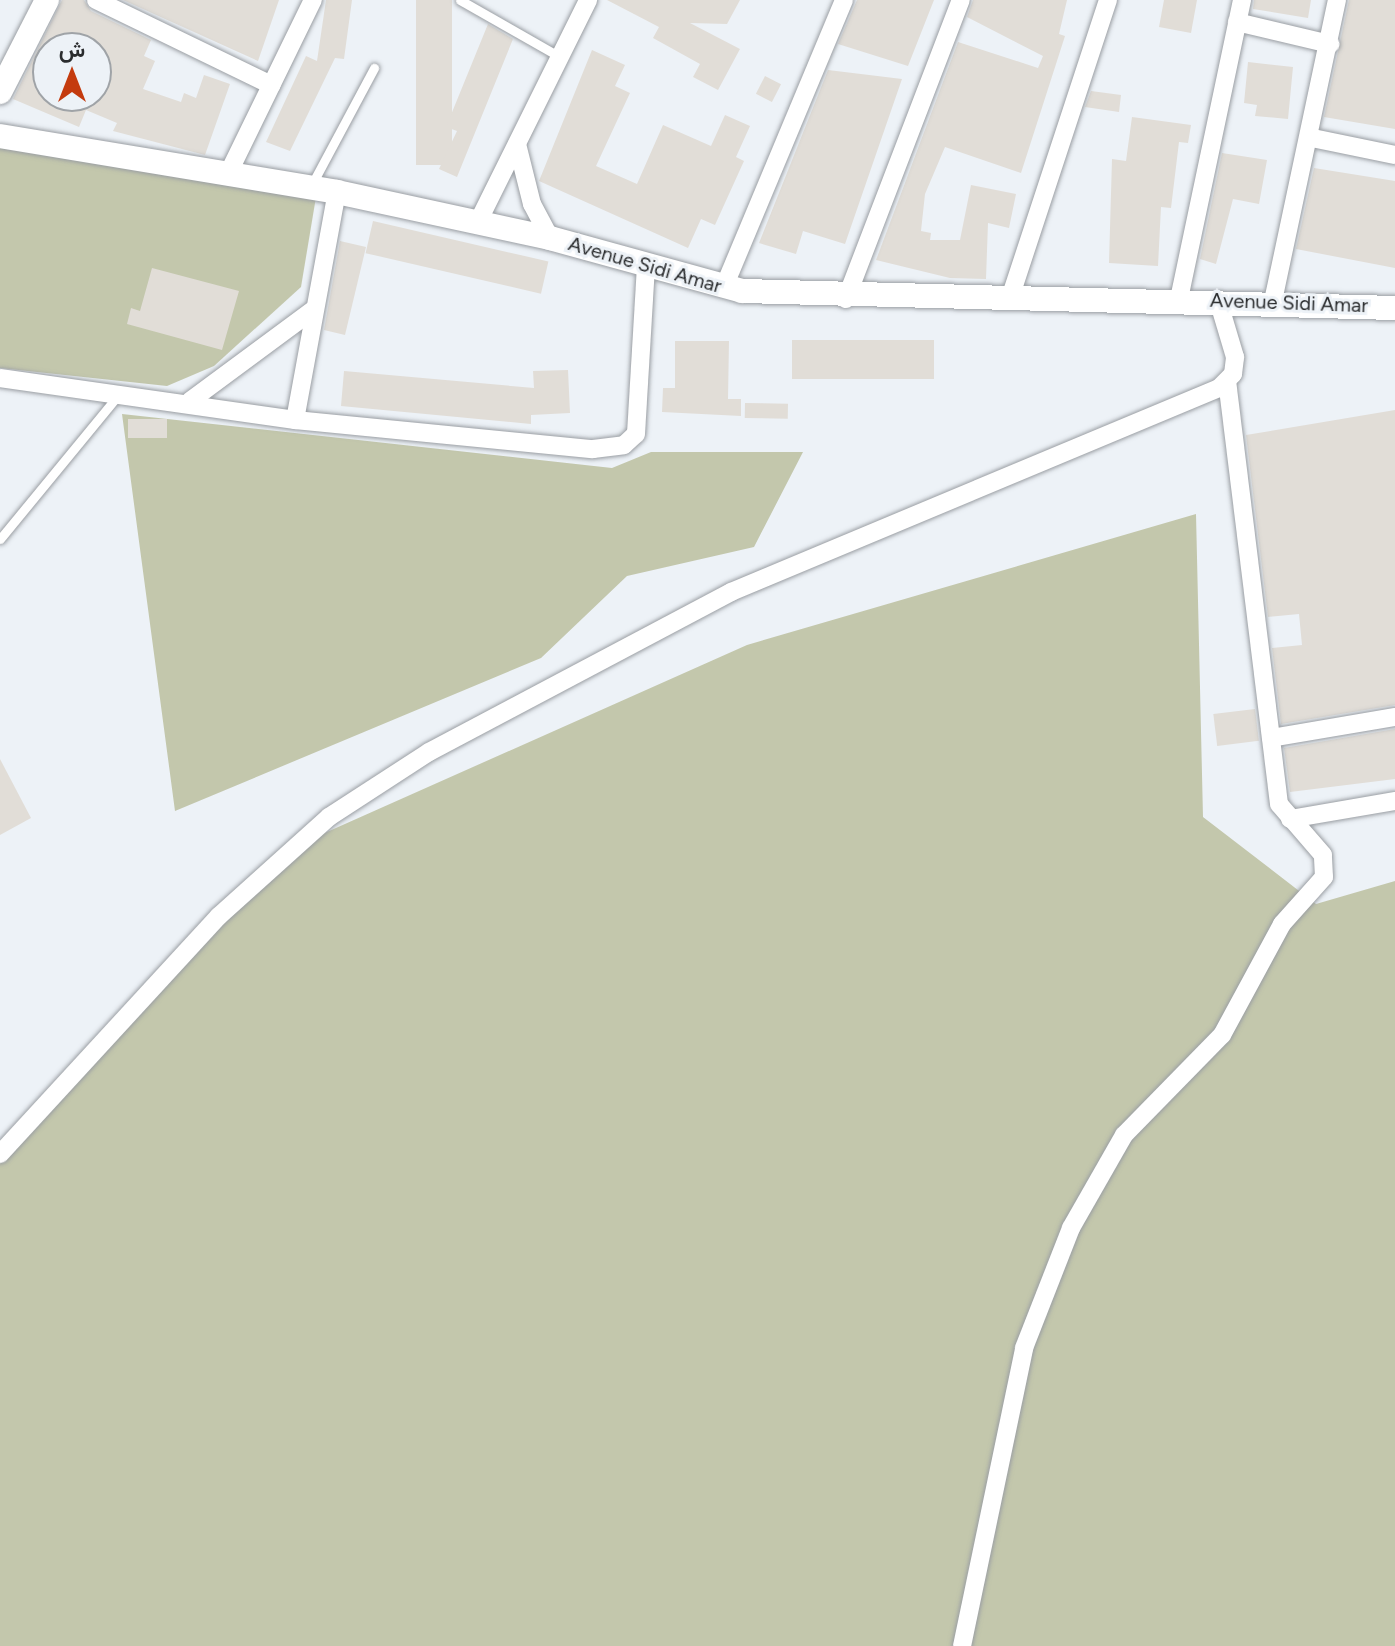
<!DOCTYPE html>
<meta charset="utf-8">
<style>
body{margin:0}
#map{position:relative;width:1395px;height:1646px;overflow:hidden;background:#edf2f7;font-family:Figtree,Vazirmatn,sans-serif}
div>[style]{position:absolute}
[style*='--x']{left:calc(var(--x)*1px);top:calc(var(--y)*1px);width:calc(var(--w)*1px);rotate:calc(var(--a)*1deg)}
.green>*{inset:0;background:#c3c7ac}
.building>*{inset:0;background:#e1ddd7;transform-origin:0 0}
.roads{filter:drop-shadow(0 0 2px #9a9ea3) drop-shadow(0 0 2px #9a9ea3)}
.lane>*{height:9px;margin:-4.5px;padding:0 4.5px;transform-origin:4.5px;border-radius:4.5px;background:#fff}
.street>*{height:18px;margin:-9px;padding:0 9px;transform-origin:9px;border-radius:9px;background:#fff}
.secondary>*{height:24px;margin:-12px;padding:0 12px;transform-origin:12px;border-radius:12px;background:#fff}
span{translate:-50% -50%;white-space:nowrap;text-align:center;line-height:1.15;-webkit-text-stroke:6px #edf2f7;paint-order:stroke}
.street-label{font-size:20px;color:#2a2c2e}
.north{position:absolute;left:32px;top:32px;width:80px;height:80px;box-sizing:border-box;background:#edf2f7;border:2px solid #9fa3a7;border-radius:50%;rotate:0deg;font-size:22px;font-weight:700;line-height:32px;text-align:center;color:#2a2c2e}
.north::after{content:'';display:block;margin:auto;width:28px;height:36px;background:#c43b0e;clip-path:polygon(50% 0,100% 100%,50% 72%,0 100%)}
</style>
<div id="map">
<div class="green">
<i style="clip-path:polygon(0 146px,316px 197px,301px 287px,214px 366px,167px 386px,0 368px)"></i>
<i style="clip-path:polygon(122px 414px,612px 468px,651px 452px,803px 452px,754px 547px,627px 576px,541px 658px,175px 811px)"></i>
<i style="clip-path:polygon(1196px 514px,1203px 817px,1316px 904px,1395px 881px,1395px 1646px,0 1646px,0 1158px,282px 852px,747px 645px)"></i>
</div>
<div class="building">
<i style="clip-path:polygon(evenodd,62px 0,84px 0,91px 11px,151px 40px,144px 56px,155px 61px,143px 89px,181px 102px,184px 93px,196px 98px,204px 75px,230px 84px,205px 155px,113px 131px,117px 123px,86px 110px,79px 127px,13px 99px,62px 0,48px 48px,96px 48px,96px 96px,48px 96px,48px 48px)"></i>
<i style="clip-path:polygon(123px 0,279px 0,258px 61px)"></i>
<i style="clip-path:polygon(326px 0,352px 0,344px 59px,335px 58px,290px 151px,266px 142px,306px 56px,317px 61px)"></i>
<i style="left:416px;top:0;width:36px;height:165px"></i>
<i style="clip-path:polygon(607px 0,740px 0,727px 24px,690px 23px,740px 49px,718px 90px,693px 77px,700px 64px,653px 38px,659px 27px)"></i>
<i style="clip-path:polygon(857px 0,934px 0,908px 66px,838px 44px)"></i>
<i style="clip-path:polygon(973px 0,1067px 0,1059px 34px,1065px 36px,1021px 173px,945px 147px,925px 194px,921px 231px,931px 233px,930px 240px,960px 240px,971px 185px,1016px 194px,1009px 228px,988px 223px,986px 279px,950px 278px,876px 260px,958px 42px,1038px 68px,1043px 56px,967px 17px)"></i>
<i style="clip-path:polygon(1164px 0,1197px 0,1191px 33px,1159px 27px)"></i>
<i style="clip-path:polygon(1254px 0,1311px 0,1308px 18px,1253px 9px)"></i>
<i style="clip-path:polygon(1349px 0,1395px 0,1395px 129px,1324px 117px)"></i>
<i style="clip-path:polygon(488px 24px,513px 39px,457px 177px,439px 169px,457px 131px,446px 127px)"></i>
<i style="clip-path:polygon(592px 50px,625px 65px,615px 86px,630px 93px,596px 166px,637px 184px,663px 125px,711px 146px,725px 115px,750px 126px,736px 157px,744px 161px,715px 225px,701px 219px,688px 248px,539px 181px)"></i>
<i style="clip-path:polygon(1248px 62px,1293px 67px,1288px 119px,1255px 116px,1257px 105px,1244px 103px)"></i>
<i style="clip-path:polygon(828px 70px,902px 79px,845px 244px,803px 231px,796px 254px,759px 243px)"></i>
<i style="left:765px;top:76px;width:18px;height:20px;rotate:27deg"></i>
<i style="clip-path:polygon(1091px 91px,1121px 95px,1119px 112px,1085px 107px)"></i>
<i style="clip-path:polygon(1132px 117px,1191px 125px,1188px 143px,1179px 142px,1171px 208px,1161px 207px,1158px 266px,1109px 263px,1112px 159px,1126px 161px)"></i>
<i style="clip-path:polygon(1222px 153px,1267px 160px,1259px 204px,1233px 199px,1216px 264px,1200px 259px)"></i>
<i style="clip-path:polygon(1314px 168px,1395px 181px,1395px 268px,1296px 249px)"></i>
<i style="left:373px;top:221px;width:180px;height:33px;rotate:13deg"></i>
<i style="clip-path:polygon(340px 241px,366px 247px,345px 335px,324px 330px)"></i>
<i style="clip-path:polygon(152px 268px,239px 291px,222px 350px,127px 324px,131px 308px,140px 311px)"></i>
<i style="left:792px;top:340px;width:142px;height:39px"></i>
<i style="clip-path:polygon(675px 341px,729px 341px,728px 399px,741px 399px,741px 416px,662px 412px,663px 388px,675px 388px)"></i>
<i style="clip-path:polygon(568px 370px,570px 413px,531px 415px,531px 424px,341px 406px,344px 371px,534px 388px,533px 371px)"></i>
<i style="left:745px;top:403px;width:43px;height:15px;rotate:1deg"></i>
<i style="clip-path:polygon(1395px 410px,1395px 705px,1281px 724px,1272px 648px,1302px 645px,1299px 614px,1268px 617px,1246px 435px)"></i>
<i style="left:128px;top:419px;width:39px;height:19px"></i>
<i style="left:1255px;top:709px;width:32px;height:42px;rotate:83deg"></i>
<i style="clip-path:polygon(1395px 729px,1395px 779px,1290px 792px,1284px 748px)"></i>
<i style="clip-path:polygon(0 759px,31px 818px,0 835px)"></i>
</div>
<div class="roads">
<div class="lane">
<i style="--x:460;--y:0;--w:115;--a:29.7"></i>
<i style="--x:311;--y:186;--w:134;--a:-61.9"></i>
<i style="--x:0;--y:539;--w:188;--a:-50.6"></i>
</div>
<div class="street">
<i style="--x:96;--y:0;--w:195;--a:25.9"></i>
<i style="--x:1237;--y:22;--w:96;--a:13.3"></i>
<i style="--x:1312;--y:138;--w:85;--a:11.6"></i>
<i style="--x:517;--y:144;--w:62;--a:76"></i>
<i style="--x:532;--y:204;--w:38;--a:62"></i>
<i style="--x:227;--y:176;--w:196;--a:-64"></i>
<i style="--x:478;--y:222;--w:248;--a:-63.6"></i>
<i style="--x:724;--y:287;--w:311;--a:-67.3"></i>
<i style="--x:1010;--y:298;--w:314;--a:-71.8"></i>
<i style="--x:846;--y:299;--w:320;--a:-69"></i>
<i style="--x:1179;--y:299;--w:306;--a:-78.1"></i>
<i style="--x:1273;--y:301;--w:308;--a:-78"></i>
<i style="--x:0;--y:378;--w:298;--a:8.1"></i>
<i style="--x:295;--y:420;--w:299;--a:5.6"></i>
<i style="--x:593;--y:449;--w:31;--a:-7"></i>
<i style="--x:624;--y:445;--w:16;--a:-43"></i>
<i style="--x:636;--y:434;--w:167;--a:-86.6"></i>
<i style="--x:190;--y:401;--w:153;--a:-36.5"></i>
<i style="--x:295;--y:420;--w:232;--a:-79.6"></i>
<i style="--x:1271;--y:738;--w:126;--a:-9.6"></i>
<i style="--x:1290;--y:819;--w:107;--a:-9.7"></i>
<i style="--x:0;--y:1154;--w:323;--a:-47.4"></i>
<i style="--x:219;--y:916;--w:148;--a:-42"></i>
<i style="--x:329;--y:817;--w:119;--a:-33"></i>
<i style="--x:429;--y:752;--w:342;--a:-27.9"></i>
<i style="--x:731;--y:592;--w:529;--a:-22.69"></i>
<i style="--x:1219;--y:388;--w:20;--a:-45"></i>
<i style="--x:1233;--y:374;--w:17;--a:-83"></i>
<i style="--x:1235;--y:357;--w:59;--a:-106.6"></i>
<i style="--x:962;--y:1646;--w:304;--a:-78.2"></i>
<i style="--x:1024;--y:1348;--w:129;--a:-68.6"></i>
<i style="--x:1071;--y:1228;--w:107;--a:-60.3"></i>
<i style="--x:1124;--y:1135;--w:140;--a:-45.6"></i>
<i style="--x:1222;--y:1035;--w:126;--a:-61.6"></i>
<i style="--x:1282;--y:924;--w:63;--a:-48.2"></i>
<i style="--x:1324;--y:877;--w:22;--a:-93"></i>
<i style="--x:1323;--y:855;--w:67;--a:-130.8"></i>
<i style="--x:1279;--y:804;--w:425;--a:-97"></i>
</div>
<div class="secondary">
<i style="--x:0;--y:92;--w:103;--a:-62.9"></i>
<i style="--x:0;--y:136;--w:342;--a:9.4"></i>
<i style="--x:337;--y:192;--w:218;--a:12.2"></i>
<i style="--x:550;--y:238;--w:199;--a:15.4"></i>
<i style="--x:742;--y:291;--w:653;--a:1.49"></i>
</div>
</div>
<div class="street-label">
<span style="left:645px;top:265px;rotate:16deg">Avenue Sidi Amar</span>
<span style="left:1289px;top:303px;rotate:2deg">Avenue Sidi Amar</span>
</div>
<div class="north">ش</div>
</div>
